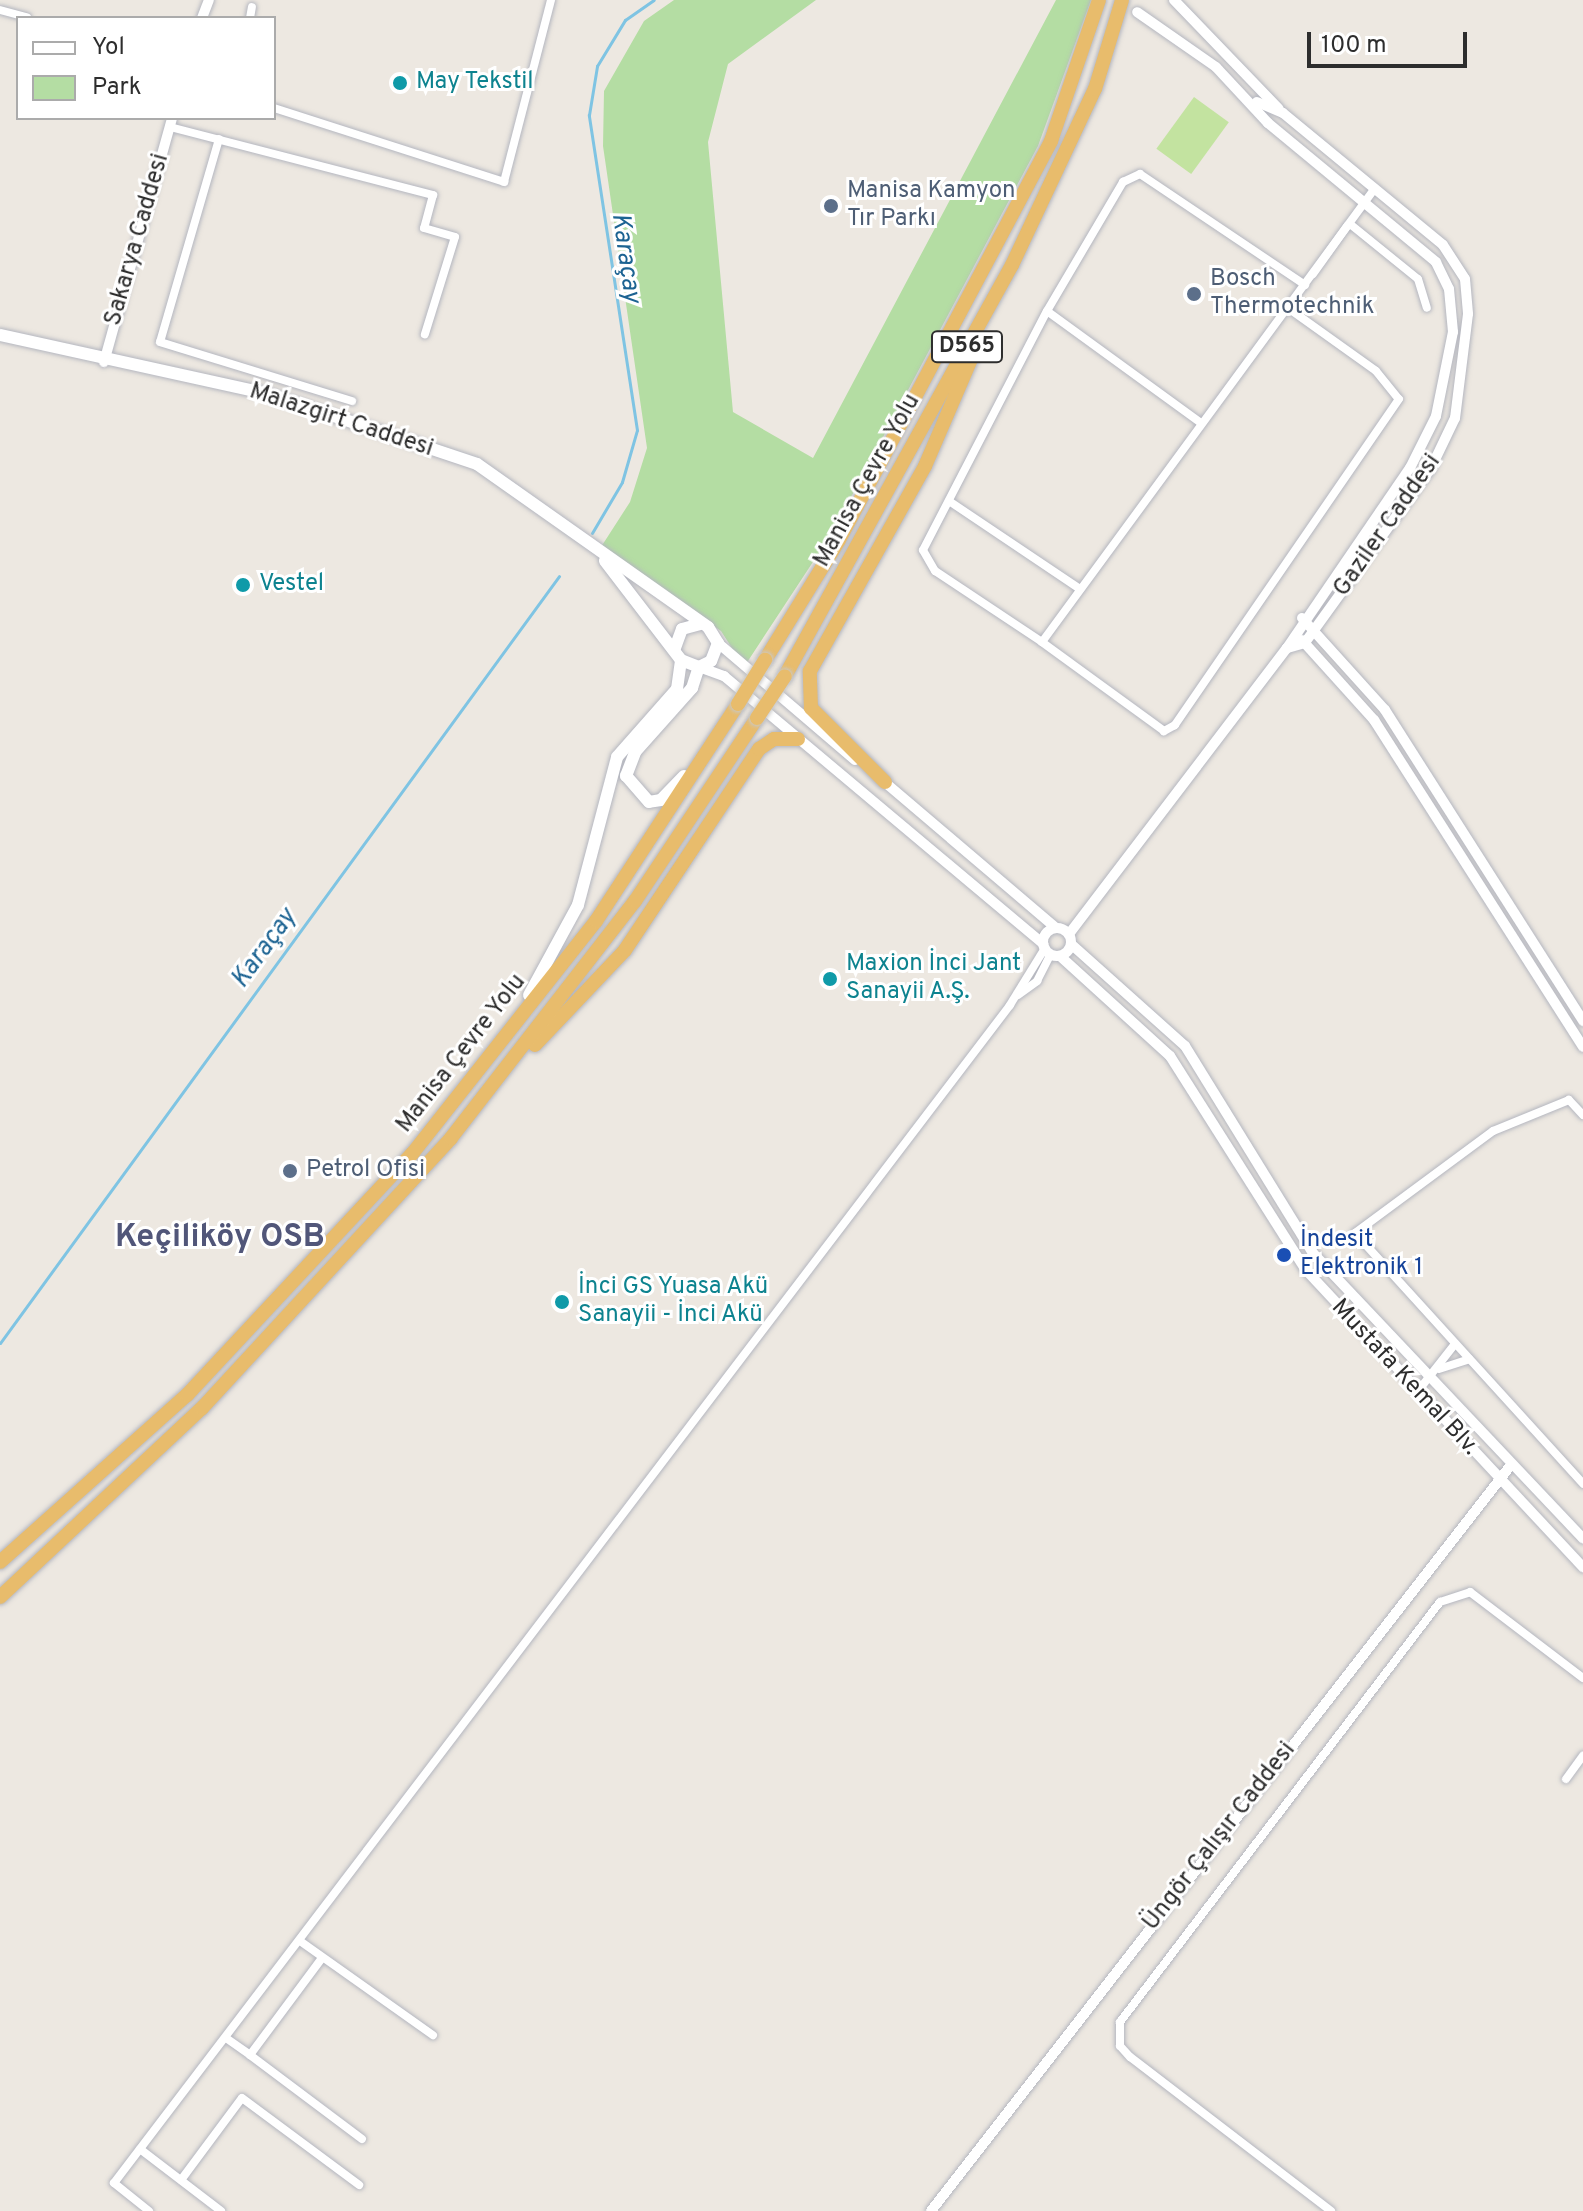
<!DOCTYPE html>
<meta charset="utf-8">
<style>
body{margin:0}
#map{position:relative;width:1583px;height:2211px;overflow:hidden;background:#ede8e1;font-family:Overpass,sans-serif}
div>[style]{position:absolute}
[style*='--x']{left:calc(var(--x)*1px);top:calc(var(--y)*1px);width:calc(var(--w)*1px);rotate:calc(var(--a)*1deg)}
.green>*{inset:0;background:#b4dda3}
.pitch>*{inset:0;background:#c3e3a0;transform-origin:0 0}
.stream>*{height:3px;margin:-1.5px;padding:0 1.5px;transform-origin:1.5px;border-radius:1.5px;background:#7fc4e3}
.roads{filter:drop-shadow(0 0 2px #b4b6bf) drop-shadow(0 0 2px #b4b6bf)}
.minor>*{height:8px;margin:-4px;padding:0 4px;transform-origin:4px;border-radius:4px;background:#fff}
.tertiary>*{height:10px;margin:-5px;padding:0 5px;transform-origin:5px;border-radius:5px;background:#fff}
.tertiary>.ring{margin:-5px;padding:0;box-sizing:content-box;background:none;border:10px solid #fff;border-radius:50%}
.secondary>*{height:12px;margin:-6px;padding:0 6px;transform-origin:6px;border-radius:6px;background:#fff}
.trunk>*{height:14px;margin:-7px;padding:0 7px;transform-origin:7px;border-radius:7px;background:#e8bc6c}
.bridges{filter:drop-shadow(0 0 2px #c8c8c8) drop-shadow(0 0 2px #c8c8c8)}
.trunk-bridge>*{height:14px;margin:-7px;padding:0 7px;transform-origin:7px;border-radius:7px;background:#e8bc6c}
.dots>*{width:22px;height:22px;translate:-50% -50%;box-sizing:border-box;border:4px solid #fff;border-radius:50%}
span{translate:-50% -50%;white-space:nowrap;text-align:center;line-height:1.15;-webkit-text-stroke:6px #fff;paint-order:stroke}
.shield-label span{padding:2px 6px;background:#fff;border:2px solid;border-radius:6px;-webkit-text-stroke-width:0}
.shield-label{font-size:22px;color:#2d2d2d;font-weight:700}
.culture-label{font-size:24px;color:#0d838f}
.left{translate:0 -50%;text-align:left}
.service-label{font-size:24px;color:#4e5e75}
.street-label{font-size:24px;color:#2d2d2d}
.transit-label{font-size:24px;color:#164399}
.water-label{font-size:26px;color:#1c6392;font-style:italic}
.district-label{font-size:32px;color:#515679;font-weight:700}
.legend{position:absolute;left:16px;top:16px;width:260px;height:104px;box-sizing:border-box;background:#fff;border:2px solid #ababab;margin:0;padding:10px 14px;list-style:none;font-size:24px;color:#2d2d2d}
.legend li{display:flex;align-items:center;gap:16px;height:40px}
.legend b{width:40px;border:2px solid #ababab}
.scale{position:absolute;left:1307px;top:32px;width:160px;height:36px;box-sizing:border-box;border:4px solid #2d2d2d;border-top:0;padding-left:10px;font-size:24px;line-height:28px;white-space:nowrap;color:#2d2d2d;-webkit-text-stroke:6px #fff;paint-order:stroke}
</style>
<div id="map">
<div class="green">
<i style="clip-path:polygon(674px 0,816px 0,728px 64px,708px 142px,733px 412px,813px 458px,1056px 0,1091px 0,1038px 146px,832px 533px,744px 667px,721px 631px,601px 547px,630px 502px,647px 448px,603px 146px,604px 91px,644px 21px)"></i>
</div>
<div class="pitch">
<i style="left:1194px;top:97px;width:43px;height:64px;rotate:36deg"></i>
</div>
<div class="stream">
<i style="--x:592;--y:533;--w:59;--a:-59.5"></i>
<i style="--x:622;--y:482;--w:54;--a:-73.9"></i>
<i style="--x:637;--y:430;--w:319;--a:-98.7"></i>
<i style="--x:589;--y:115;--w:50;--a:-80.7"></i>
<i style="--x:597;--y:66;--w:54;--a:-58.7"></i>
<i style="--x:625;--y:20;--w:35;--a:-35"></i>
<i style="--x:0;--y:1343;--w:949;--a:-53.91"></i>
</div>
<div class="roads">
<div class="minor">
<i style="--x:0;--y:10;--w:28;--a:15"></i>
<i style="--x:250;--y:18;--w:11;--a:-80"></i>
<i style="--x:274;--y:108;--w:242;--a:17.8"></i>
<i style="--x:504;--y:182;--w:188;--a:-75.5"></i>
<i style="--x:170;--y:127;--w:272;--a:14.5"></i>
<i style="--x:433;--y:195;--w:34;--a:105"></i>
<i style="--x:424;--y:228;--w:32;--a:16"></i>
<i style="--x:455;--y:237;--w:102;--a:107.2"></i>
<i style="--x:219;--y:139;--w:211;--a:106.2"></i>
<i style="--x:160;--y:342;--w:201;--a:17.1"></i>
<i style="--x:1350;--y:224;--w:87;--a:39"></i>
<i style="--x:1418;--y:279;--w:30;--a:73"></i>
<i style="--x:1313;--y:274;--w:60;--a:-54.5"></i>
<i style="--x:1288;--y:308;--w:108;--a:35.6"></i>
<i style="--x:1376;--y:371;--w:36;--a:51"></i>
<i style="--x:1399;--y:399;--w:396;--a:124.5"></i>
<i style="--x:1175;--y:725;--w:13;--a:151"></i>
<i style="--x:1164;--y:731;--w:151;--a:-143.9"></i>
<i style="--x:1042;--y:642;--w:563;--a:-53.74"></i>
<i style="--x:1201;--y:423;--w:190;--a:-144"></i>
<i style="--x:1047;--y:311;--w:150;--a:-59.5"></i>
<i style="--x:1123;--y:182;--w:19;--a:-25"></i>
<i style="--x:1140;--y:174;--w:199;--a:33.9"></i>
<i style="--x:949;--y:501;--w:158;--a:33.9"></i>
<i style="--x:1042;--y:642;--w:128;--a:-146.4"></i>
<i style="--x:935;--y:571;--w:24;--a:-120"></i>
<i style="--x:923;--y:550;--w:269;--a:-62.6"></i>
<i style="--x:1018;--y:995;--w:24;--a:-36"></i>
<i style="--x:1037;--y:981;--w:30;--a:-63"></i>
<i style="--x:1583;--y:1115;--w:21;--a:-133"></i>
<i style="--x:1569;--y:1100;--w:82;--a:157.8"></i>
<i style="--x:1493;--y:1131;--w:172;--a:143.5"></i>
<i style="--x:1355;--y:1233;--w:339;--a:47.7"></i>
<i style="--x:1439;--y:1369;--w:32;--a:-18"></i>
<i style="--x:1418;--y:1391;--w:60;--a:-51.8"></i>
<i style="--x:1566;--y:1779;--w:29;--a:-54"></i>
<i style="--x:300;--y:1941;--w:163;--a:35.3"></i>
<i style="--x:322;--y:1958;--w:121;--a:126.6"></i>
<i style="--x:250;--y:2055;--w:140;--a:36.9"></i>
<i style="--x:226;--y:2038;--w:29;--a:35"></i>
<i style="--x:140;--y:2149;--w:102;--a:37.4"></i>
<i style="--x:181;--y:2180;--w:102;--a:-53.4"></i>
<i style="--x:242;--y:2098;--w:146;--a:36.6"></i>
<i style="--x:149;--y:2211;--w:45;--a:-141.3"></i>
<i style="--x:114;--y:2183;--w:1480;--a:-52.74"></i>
<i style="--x:1010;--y:1005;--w:67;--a:-58.4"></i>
<i style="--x:1331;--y:2211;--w:253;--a:-142.5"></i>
<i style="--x:1130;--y:2057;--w:15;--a:-132"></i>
<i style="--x:1120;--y:2046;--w:24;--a:-90"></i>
<i style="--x:1120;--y:2022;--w:528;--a:-52.7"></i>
<i style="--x:1440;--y:1602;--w:32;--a:-18"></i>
<i style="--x:1470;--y:1592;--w:142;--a:37.3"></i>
</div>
<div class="tertiary">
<i style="--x:1174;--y:0;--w:151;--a:46.1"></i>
<i style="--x:202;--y:18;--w:19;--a:-69"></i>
<i style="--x:1257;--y:102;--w:28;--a:23"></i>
<i style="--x:1283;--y:113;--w:207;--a:39.5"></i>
<i style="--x:1443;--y:245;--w:40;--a:57.1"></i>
<i style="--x:1465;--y:279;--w:35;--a:85"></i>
<i style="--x:1468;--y:314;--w:105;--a:97.1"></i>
<i style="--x:1455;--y:418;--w:55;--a:115.6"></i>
<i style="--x:1431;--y:468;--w:216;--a:125.8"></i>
<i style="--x:1305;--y:643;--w:19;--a:164"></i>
<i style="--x:104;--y:362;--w:253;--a:-74.4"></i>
<i style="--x:1302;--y:618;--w:124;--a:47.9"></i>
<i style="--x:1385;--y:710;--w:369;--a:57.5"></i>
<i style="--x:1302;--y:640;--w:108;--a:48"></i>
<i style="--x:1374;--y:720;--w:388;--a:57.4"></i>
<i style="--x:718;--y:643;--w:180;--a:40.5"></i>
<i style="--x:699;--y:667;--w:27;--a:20"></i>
<i style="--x:724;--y:676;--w:417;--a:40"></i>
<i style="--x:881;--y:779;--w:230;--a:40.4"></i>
<i class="ring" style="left:1043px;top:928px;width:18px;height:18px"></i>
<i style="--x:1069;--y:934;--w:360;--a:-52.7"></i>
<i style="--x:1287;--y:648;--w:218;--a:-55.7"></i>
<i style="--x:1410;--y:468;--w:58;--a:-63.4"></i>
<i style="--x:1436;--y:416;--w:86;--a:-78.6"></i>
<i style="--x:1453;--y:332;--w:43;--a:-95.3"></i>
<i style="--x:1449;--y:289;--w:30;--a:-116"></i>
<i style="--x:1436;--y:262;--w:218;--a:-140.4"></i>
<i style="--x:1268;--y:123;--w:76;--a:-132.9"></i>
<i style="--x:1216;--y:67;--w:96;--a:-145.2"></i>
<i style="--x:1071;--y:944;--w:153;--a:41.8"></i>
<i style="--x:1185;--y:1046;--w:243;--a:58.3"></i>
<i style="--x:1313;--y:1253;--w:393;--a:46.6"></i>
<i style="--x:1060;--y:956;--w:149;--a:42.3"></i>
<i style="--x:1170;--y:1056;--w:252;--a:57.6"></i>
<i style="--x:1305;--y:1269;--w:408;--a:47"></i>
<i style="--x:931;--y:2211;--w:945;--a:-52.14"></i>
</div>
<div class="secondary">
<i style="--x:0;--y:335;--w:274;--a:12.4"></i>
<i style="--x:268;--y:394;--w:220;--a:18.5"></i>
<i style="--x:477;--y:464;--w:283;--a:35.2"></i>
<i style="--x:708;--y:627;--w:19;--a:58"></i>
<i style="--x:718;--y:643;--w:19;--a:111"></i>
<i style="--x:711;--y:661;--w:13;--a:153"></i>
<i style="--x:699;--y:667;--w:19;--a:-159"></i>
<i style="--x:681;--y:660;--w:125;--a:-127.5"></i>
<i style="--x:675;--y:648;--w:20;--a:-70"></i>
<i style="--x:682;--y:629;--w:20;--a:-15"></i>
<i style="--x:684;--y:776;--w:33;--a:134"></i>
<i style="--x:661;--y:800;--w:12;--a:171"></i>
<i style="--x:649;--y:802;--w:35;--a:-131"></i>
<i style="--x:626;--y:776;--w:26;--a:-69"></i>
<i style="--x:635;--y:752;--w:86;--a:-48.3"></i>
<i style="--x:692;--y:688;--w:22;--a:-72"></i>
<i style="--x:529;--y:995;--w:102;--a:-61.4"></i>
<i style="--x:578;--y:905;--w:153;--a:-75.2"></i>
<i style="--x:617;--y:757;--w:91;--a:-48.6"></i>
<i style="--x:677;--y:689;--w:29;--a:-82"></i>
</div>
<div class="trunk">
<i style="--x:765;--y:660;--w:141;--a:-58.3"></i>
<i style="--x:839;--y:540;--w:452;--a:-62"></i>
<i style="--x:1051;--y:141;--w:149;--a:-71.2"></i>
<i style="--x:785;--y:676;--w:470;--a:-61.1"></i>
<i style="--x:1012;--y:265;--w:195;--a:-64.8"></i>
<i style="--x:1095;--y:89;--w:93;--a:-73.1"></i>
<i style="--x:885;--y:782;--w:105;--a:-135"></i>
<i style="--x:811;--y:708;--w:37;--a:-92"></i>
<i style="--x:810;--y:671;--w:235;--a:-60.7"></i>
<i style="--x:925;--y:466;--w:134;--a:-66.7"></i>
<i style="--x:535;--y:1045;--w:131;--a:-46.5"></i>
<i style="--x:625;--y:950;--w:242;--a:-56.3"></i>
<i style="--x:759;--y:749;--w:18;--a:-34"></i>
<i style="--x:774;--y:739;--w:24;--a:0"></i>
<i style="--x:0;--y:1562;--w:251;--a:-41.8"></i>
<i style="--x:187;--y:1395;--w:330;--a:-47"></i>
<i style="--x:412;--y:1154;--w:297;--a:-51.7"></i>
<i style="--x:596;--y:921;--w:259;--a:-56.8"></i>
<i style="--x:0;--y:1597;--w:277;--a:-43.1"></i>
<i style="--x:202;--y:1408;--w:367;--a:-47.3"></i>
<i style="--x:451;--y:1138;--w:300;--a:-52.2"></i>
<i style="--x:635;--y:901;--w:220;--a:-56.3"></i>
</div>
</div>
<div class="bridges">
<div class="trunk-bridge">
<i style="--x:738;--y:704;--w:52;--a:-58.5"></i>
<i style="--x:757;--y:718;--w:50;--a:-56.3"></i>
</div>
</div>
<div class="dots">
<i style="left:400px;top:83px;background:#0f9aa8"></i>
<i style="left:831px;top:206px;background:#5c6f8a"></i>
<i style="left:1194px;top:294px;background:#5c6f8a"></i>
<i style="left:243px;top:585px;background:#0f9aa8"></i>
<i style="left:830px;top:979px;background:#0f9aa8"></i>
<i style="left:290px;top:1171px;background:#5c6f8a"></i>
<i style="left:1284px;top:1255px;background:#1a4fb4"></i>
<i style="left:562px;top:1302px;background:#0f9aa8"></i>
</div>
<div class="shield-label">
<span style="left:967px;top:347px">D565</span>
</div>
<div class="culture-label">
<span class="left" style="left:416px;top:83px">May Tekstil</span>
<span class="left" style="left:259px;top:585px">Vestel</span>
<span class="left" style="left:846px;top:979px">Maxion İnci Jant<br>Sanayii A.Ş.</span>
<span class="left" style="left:578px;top:1302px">İnci GS Yuasa Akü<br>Sanayii - İnci Akü</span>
</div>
<div class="service-label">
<span class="left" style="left:847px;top:206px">Manisa Kamyon<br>Tır Parkı</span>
<span class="left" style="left:1210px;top:294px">Bosch<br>Thermotechnik</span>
<span class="left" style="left:306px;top:1171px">Petrol Ofisi</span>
</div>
<div class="street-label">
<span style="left:138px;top:240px;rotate:-74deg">Sakarya Caddesi</span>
<span style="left:341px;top:421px;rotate:18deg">Malazgirt Caddesi</span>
<span style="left:868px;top:481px;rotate:-61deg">Manisa Çevre Yolu</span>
<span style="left:1388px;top:526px;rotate:-55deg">Gaziler Caddesi</span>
<span style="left:462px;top:1054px;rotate:-52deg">Manisa Çevre Yolu</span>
<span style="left:1404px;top:1378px;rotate:47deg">Mustafa Kemal Blv.</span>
<span style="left:1220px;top:1837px;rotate:-52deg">Üngör Çalışır Caddesi</span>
</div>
<div class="transit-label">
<span class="left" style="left:1300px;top:1255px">İndesit<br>Elektronik 1</span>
</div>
<div class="water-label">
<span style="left:625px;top:258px;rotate:82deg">Karaçay</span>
<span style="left:265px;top:949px;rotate:-54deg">Karaçay</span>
</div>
<div class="district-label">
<span style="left:220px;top:1238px">Keçiliköy OSB</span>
</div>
<ul class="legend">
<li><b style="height:10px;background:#fff"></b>Yol</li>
<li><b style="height:22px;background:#b4dda3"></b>Park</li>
</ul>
<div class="scale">100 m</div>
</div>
